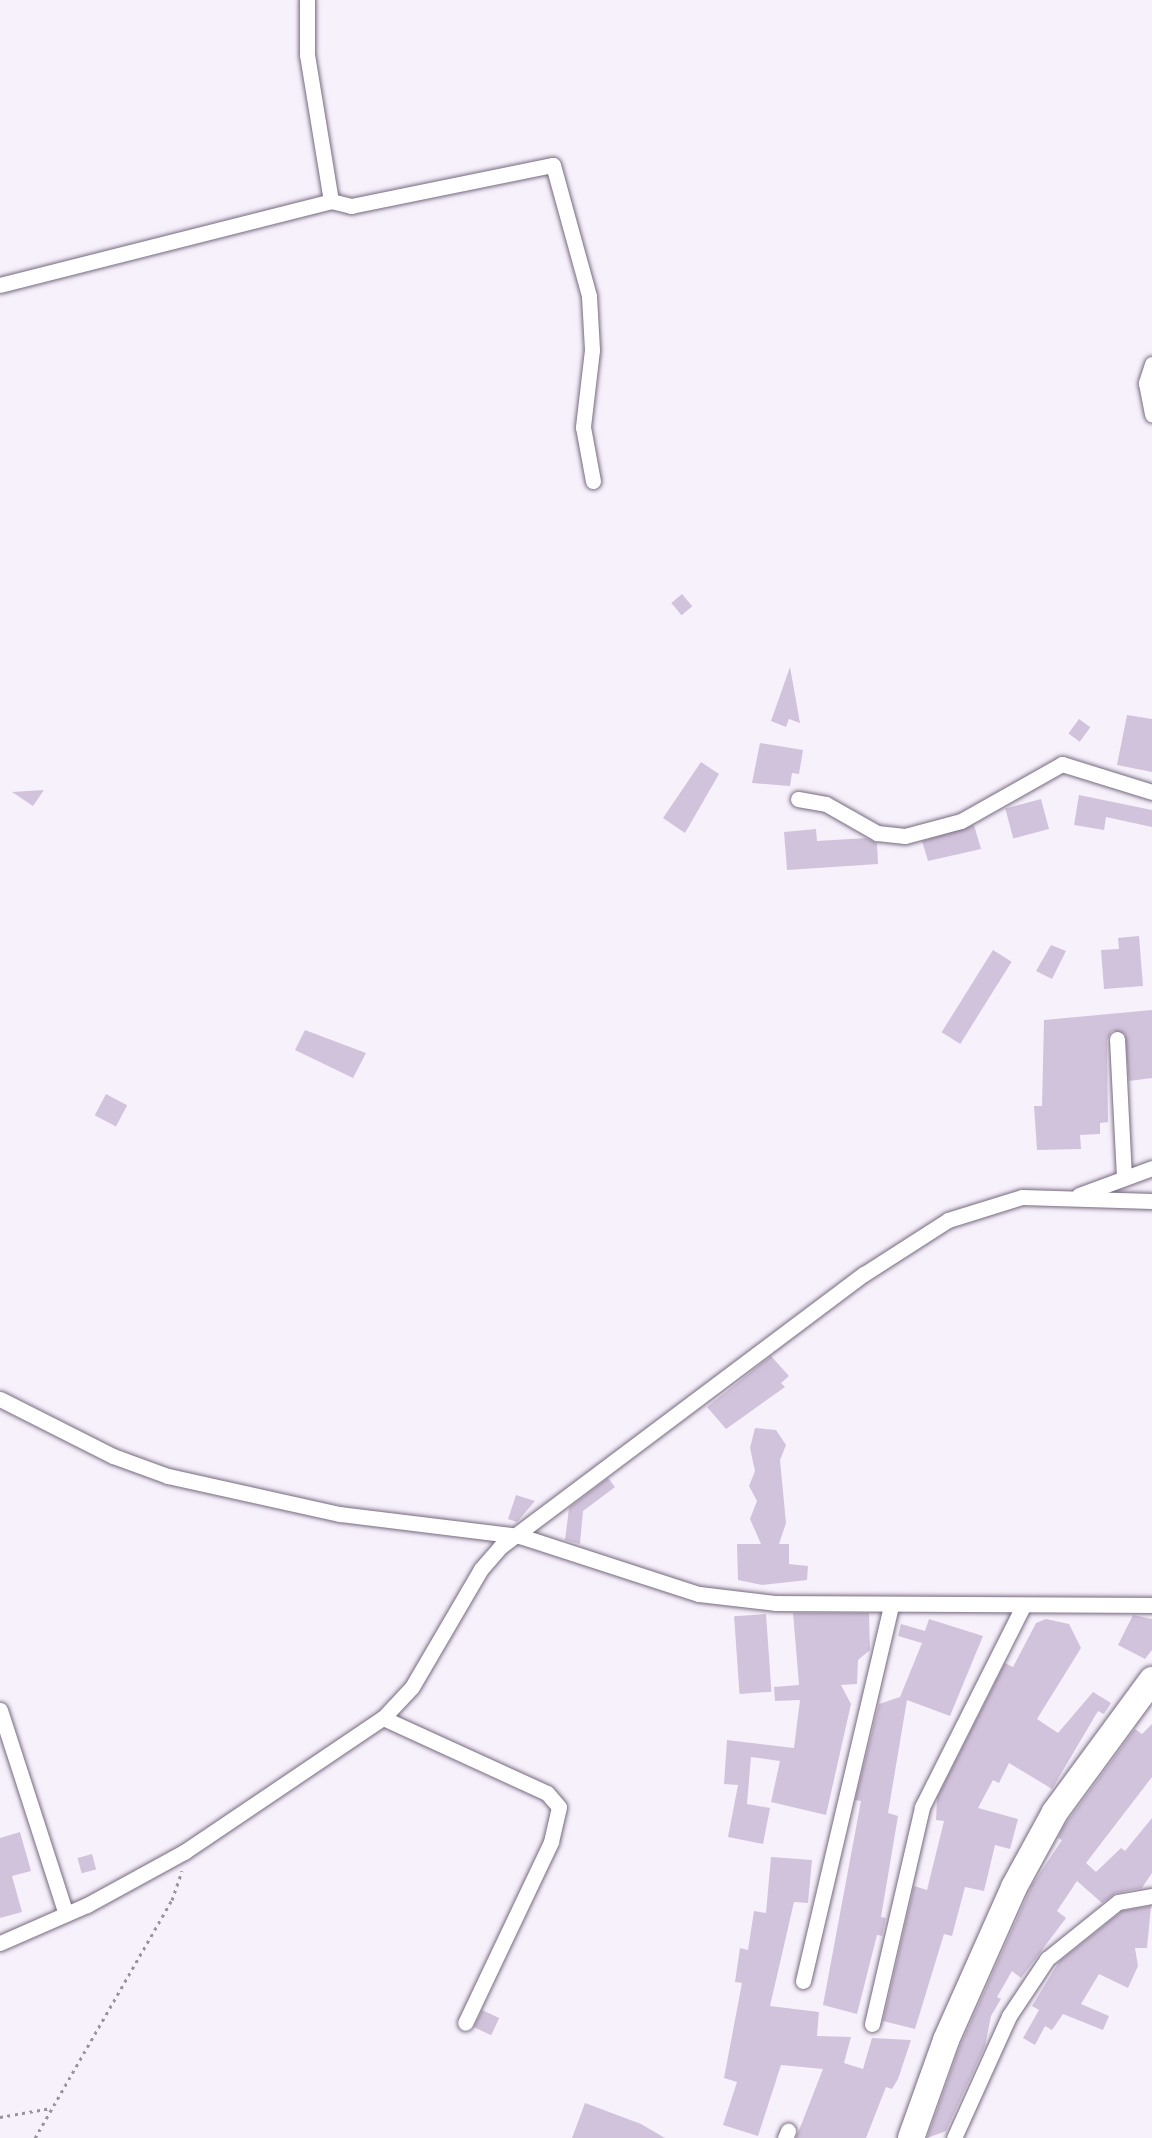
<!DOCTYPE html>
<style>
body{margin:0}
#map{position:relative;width:1152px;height:2138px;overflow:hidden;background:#f7f1fc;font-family:"Crimson Pro",serif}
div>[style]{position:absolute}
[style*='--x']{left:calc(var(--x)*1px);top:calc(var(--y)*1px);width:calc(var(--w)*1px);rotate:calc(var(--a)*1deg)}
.building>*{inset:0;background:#d2c3dc;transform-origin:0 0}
.path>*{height:3px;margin-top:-1.5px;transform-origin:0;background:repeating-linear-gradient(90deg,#9a949e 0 3px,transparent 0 7.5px)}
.roads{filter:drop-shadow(0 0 2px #76697f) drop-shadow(0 0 2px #76697f)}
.street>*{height:15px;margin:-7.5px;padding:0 7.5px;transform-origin:7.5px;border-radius:7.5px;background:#fff}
.primary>*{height:26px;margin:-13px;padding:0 13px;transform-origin:13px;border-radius:13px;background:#fff}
span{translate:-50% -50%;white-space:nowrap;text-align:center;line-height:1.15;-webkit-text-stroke:6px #fff;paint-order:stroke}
</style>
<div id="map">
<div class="building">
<i style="left:682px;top:594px;width:16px;height:14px;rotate:50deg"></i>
<i style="clip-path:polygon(790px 667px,800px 723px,789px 719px,786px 727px,771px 721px)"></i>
<i style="clip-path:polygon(1127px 715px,1152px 719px,1152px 772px,1117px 765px)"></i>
<i style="left:1079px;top:719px;width:14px;height:18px;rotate:36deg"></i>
<i style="clip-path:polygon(760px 743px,803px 750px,799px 774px,792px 773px,790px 786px,752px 783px)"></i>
<i style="clip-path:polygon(701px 762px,719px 774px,685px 833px,663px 818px)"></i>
<i style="clip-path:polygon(44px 790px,33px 806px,12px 792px)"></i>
<i style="clip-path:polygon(1079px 795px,1152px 810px,1152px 827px,1106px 817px,1104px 830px,1074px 825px)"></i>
<i style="left:1041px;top:799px;width:31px;height:37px;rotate:75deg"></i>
<i style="clip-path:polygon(974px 825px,981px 849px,928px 861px,922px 841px)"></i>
<i style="clip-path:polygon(816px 829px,817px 841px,866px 838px,877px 843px,878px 864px,787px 870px,784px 832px)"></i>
<i style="clip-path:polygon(1139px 936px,1143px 986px,1104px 989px,1101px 950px,1119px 949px,1118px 938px)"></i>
<i style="clip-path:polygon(1051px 945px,1066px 951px,1052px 979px,1036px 971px)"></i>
<i style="left:993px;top:950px;width:22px;height:97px;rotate:32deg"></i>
<i style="clip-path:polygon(1152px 1010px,1152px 1078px,1129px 1081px,1125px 1034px,1112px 1031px,1107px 1040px,1108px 1122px,1100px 1123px,1100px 1134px,1080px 1135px,1081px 1149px,1037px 1150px,1034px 1106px,1042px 1106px,1044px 1020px)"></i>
<i style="clip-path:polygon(305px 1030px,366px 1053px,353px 1078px,295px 1050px)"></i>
<i style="left:106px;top:1094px;width:24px;height:24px;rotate:28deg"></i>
<i style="clip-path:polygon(771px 1356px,789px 1376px,781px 1383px,785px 1387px,726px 1429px,707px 1407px)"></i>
<i style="clip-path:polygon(755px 1428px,776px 1430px,786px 1445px,780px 1460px,786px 1523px,779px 1544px,789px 1544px,789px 1564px,808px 1566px,807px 1580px,762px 1585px,738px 1580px,737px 1544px,761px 1544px,750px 1519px,757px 1501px,749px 1486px,755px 1471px,750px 1448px)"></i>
<i style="clip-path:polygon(608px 1478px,615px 1487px,583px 1511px,580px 1544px,565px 1540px,569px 1508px)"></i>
<i style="clip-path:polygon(516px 1495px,535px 1501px,517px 1522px,508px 1519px)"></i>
<i style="clip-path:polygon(793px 1613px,869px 1613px,870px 1650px,858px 1660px,857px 1684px,841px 1685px,851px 1704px,826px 1815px,771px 1802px,780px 1761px,751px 1757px,747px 1804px,770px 1808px,763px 1844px,728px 1837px,738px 1785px,724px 1784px,727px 1740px,794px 1748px,800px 1700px,775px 1701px,774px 1687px,799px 1685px)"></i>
<i style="left:766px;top:1614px;width:78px;height:32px;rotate:86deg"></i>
<i style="clip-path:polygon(1133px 1615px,1152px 1619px,1152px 1650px,1145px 1659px,1118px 1645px)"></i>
<i style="clip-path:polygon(929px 1619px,983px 1636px,950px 1716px,907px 1700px,888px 1813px,898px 1816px,881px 1917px,886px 1918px,882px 1936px,877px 1935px,857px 2014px,823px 2005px,861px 1801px,855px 1800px,879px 1704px,900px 1697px,922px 1643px,898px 1636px,901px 1624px,925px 1631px)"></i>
<i style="clip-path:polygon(1046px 1619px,1069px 1624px,1081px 1648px,1037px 1719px,1058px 1733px,1093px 1692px,1111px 1703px,1104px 1714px,1098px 1711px,1052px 1789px,1009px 1763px,999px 1783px,993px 1780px,978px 1808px,1018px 1819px,1010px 1849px,995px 1845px,984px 1891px,965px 1887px,952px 1936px,944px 1934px,915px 2029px,883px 2021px,914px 1886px,927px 1890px,944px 1821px,936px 1820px,937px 1798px,1005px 1663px,1013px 1667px,1036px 1623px)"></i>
<i style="clip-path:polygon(1152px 1724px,1152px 1777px,1086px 1863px,1096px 1872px,1121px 1848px,1125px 1851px,1152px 1818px,1152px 1873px,1142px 1888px,1116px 1893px,1102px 1903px,1077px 1881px,1057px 1911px,1066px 1918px,1021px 1978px,1012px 1971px,997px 1997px,1001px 1999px,991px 2016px,985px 2046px,946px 2131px,927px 2138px,960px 2046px,1032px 1885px,1062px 1840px,1058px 1838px,1064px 1826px,1135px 1729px,1142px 1734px)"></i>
<i style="clip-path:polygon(20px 1832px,31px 1871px,12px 1876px,22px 1912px,0 1918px,0 1838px)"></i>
<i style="left:92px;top:1854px;width:16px;height:15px;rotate:75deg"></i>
<i style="clip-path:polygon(771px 1857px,812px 1860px,808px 1903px,794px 1902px,770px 2006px,819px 2012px,817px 2036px,851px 2037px,844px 2063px,863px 2069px,872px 2038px,911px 2040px,898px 2079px,892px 2089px,886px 2087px,866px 2138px,796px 2138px,823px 2069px,781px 2065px,758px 2136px,723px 2125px,737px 2082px,724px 2078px,742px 1983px,735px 1982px,740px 1948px,748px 1950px,754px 1911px,766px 1913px)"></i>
<i style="clip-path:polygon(1151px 1906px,1147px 1948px,1135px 1948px,1138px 1966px,1128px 1988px,1099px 1974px,1081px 2004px,1109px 2016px,1103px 2030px,1063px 2014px,1052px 2030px,1045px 2026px,1035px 2045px,1023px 2038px,1039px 2010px,1032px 2006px,1059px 1962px,1122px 1911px)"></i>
<i style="left:482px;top:2010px;width:19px;height:19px;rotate:25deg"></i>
<i style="clip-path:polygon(585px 2103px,641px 2124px,665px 2138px,572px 2138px)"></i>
</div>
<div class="path">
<i style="--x:0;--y:2117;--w:52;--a:-10"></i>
<i style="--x:35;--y:2138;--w:275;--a:-60.1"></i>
<i style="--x:172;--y:1900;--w:31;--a:-71"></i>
</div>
<div class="roads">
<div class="street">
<i style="--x:331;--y:201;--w:21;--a:14"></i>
<i style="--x:351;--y:206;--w:206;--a:-11.5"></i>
<i style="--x:553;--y:165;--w:136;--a:74.6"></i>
<i style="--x:589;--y:296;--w:54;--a:86.8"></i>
<i style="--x:592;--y:350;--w:78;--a:96.7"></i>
<i style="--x:583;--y:427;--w:55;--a:79.5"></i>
<i style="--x:0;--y:285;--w:341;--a:-14.2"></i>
<i style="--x:331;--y:201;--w:148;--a:-99.3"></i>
<i style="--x:307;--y:55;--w:55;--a:-90"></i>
<i style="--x:1152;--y:364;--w:20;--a:108"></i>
<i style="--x:1146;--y:383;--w:32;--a:79"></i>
<i style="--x:798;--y:799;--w:28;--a:10"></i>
<i style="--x:826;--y:804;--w:59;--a:29.6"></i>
<i style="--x:877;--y:833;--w:28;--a:6"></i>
<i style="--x:905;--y:836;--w:58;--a:-15"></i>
<i style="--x:961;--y:821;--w:116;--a:-29.4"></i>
<i style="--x:1062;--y:764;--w:94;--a:17.3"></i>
<i style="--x:1117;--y:1039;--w:136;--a:87.1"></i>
<i style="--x:1079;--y:1195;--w:78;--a:-20.3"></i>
<i style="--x:0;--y:1399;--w:127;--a:26.8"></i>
<i style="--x:113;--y:1456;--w:59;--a:20"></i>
<i style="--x:168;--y:1476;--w:176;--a:12.5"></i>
<i style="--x:340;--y:1514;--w:181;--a:7"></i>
<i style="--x:520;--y:1536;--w:188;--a:18"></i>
<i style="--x:699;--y:1594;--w:78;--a:6.7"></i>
<i style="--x:776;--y:1603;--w:376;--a:0.3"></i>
<i style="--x:0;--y:1710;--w:214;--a:72.1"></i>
<i style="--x:383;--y:1718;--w:180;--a:24.6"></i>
<i style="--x:547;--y:1793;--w:18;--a:49"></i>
<i style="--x:559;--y:1807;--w:36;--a:103"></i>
<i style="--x:551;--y:1842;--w:200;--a:115.4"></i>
<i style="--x:0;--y:1943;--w:95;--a:-23.6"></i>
<i style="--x:87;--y:1905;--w:111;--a:-28.7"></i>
<i style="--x:184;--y:1852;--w:240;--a:-34"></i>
<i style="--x:383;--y:1718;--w:42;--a:-46.9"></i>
<i style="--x:412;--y:1687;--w:137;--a:-59.7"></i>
<i style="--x:481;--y:1569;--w:29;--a:-49"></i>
<i style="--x:500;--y:1547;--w:455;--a:-36.9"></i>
<i style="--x:864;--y:1274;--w:100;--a:-32.7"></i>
<i style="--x:948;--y:1220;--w:77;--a:-17.3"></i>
<i style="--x:1022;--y:1197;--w:130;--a:1.8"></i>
<i style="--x:803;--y:1981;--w:386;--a:-76.8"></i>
<i style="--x:872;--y:2024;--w:223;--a:-77"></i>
<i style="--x:922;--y:1807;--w:223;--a:-63.3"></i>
<i style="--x:785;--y:2138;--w:8;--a:-67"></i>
<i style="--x:954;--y:2138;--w:134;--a:-65.7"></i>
<i style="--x:1009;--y:2016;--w:69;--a:-56.3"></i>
<i style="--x:1047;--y:1959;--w:91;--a:-38.8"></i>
<i style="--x:1118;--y:1902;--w:35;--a:-10"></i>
</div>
<div class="primary">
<i style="--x:911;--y:2138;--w:104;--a:-70.3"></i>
<i style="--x:946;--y:2040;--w:167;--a:-66"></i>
<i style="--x:1014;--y:1887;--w:85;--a:-61.3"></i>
<i style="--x:1055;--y:1812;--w:164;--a:-53.7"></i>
</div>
</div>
</div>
